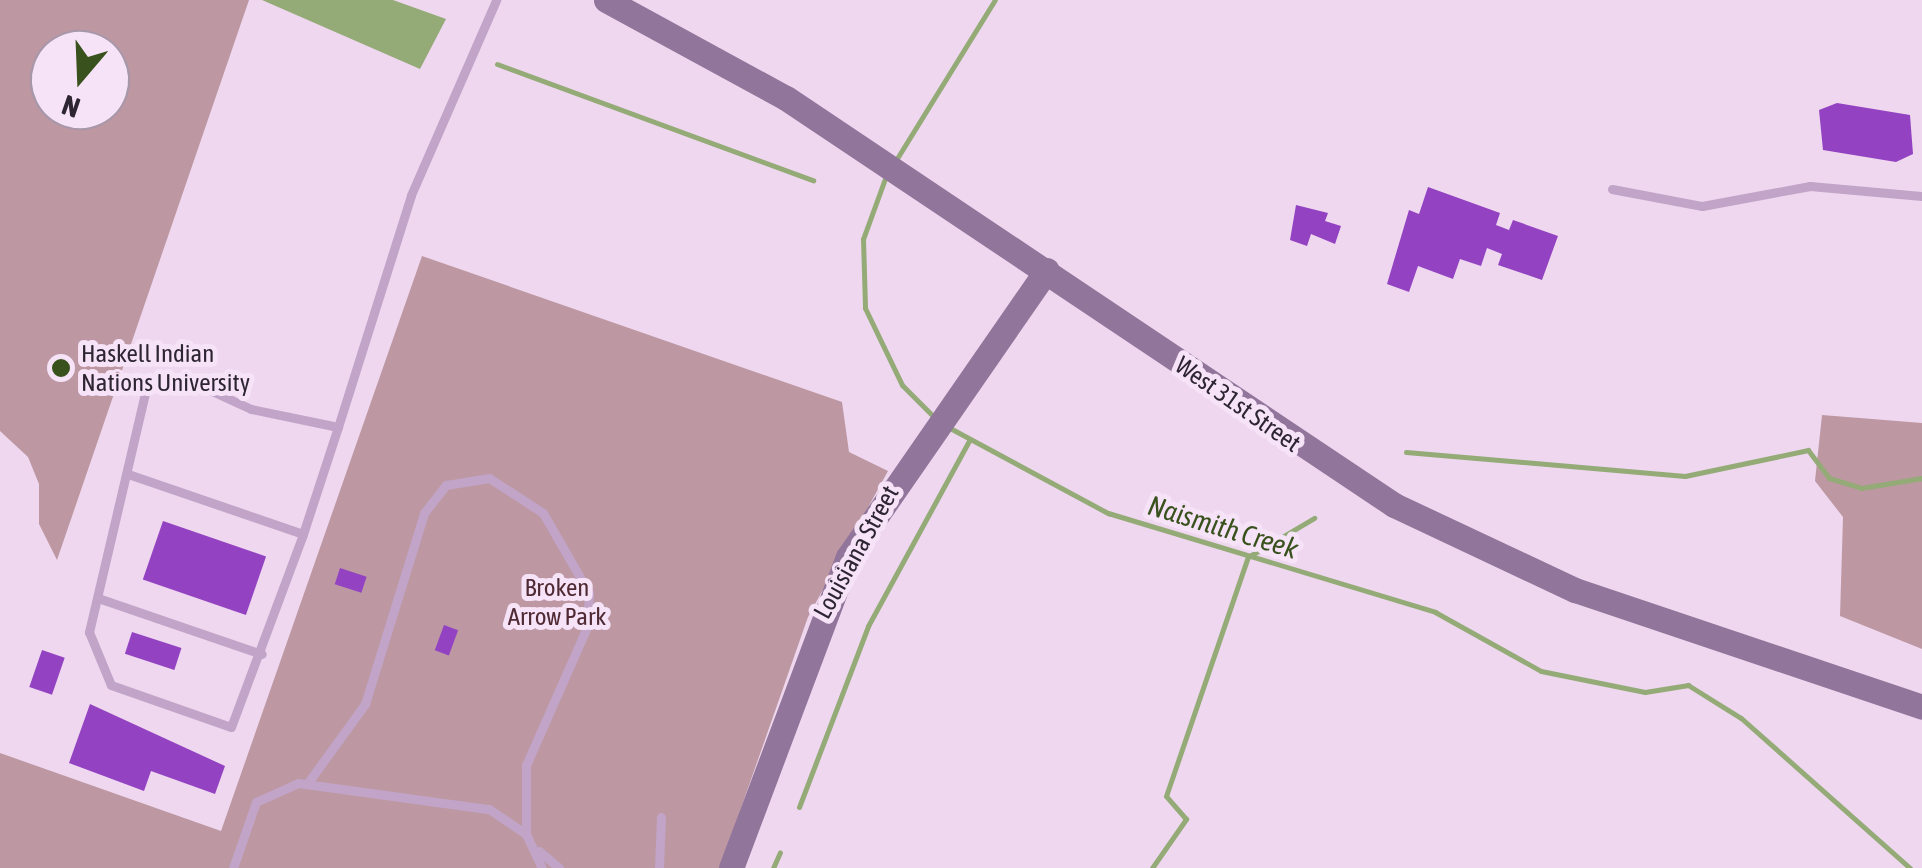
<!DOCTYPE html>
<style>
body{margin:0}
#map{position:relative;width:1922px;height:868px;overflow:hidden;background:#eed7ef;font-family:"Asap Condensed",sans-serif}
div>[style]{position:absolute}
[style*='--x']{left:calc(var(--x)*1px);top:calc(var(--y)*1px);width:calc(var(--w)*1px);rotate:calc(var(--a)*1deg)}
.green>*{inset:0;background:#bd98a2}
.water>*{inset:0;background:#94ab77}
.stream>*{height:5px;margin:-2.5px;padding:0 2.5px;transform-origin:2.5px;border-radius:2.5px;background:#94ab77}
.building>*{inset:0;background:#9343c1;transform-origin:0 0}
.service>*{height:9px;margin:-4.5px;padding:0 4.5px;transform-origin:4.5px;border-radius:4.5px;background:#c1a4c7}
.secondary>*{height:25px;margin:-12.5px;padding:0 12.5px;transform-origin:12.5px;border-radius:12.5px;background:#91759a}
.dots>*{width:28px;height:28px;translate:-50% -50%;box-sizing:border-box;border:5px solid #f6e3f8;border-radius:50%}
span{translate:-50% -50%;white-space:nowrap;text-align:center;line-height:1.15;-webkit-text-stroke:10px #f6e3f8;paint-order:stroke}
.poi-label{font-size:25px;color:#2e2532}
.left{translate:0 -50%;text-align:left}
.street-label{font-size:25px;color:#2e2532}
.park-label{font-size:25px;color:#4f2a33}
.water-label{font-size:28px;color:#39521d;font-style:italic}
.north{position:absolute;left:30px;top:30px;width:100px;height:100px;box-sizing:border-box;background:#f6e3f8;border:2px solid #a697a9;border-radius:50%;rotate:199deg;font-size:28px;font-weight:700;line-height:40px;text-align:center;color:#2e2532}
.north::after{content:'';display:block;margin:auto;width:35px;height:45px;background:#39521d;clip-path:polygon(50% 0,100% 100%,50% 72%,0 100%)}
</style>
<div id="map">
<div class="green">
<i style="clip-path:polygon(evenodd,0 0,249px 0,57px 560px,39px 524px,39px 484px,28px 457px,0 431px,0 0,50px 50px,110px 50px,110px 110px,50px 110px,50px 50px)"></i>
<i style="clip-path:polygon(422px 256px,842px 402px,849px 452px,888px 471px,808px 617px,720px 868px,0 868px,0 753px,221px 831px)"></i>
<i style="clip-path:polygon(1822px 415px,1922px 423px,1922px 649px,1840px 616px,1843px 517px,1815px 481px)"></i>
</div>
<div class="water">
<i style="clip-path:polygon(262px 0,393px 0,446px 19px,420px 69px)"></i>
</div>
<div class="stream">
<i style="--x:497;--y:64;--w:337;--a:20.2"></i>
<i style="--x:896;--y:160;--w:188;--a:-58.3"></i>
<i style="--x:887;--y:173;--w:70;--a:110"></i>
<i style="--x:863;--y:239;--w:69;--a:88.3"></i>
<i style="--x:865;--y:308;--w:85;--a:64.3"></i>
<i style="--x:902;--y:385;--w:47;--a:45"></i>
<i style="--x:948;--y:427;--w:182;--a:28.3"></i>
<i style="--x:1108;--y:513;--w:342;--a:16.8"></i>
<i style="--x:1435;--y:612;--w:121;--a:29.1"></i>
<i style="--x:1541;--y:671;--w:106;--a:11.4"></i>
<i style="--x:1645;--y:692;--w:44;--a:-9.2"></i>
<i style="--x:1688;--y:685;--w:62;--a:31.9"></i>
<i style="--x:1741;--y:718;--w:226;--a:41.6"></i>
<i style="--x:1406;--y:452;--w:280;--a:4.9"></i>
<i style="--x:1685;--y:476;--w:126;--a:-11.9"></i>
<i style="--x:1808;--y:450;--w:35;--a:53"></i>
<i style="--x:1829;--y:478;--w:34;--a:17"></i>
<i style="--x:1861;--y:488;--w:62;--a:-9.3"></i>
<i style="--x:799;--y:807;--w:194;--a:-69.1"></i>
<i style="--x:868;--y:626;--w:211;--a:-61.4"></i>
<i style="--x:773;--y:868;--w:17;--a:-66"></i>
<i style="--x:1152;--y:868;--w:60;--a:-55.2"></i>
<i style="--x:1186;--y:819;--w:30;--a:-131"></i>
<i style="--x:1166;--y:796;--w:253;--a:-71.1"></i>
<i style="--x:1248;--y:557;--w:77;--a:-30.6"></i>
</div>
<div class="building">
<i style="clip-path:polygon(1837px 103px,1910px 115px,1913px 154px,1896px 162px,1823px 150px,1819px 110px)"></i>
<i style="clip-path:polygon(1428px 187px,1500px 213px,1496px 225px,1509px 230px,1513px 220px,1558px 236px,1542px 280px,1498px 265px,1502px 254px,1487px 248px,1481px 266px,1460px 259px,1453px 279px,1418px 266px,1409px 292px,1387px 284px,1409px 210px,1419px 214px)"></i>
<i style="clip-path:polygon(1296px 205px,1328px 213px,1325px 221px,1341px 226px,1335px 244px,1311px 234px,1307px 246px,1290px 240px)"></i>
<i style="left:163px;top:521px;width:109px;height:62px;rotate:19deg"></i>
<i style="left:340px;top:568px;width:28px;height:17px;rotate:18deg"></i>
<i style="left:444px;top:625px;width:15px;height:27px;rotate:20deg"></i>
<i style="left:132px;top:632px;width:52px;height:23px;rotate:18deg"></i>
<i style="left:42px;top:650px;width:24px;height:39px;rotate:19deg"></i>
<i style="clip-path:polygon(90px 704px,225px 766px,215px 794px,151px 771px,144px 791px,69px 763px)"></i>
</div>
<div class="service">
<i style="--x:1612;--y:189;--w:92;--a:10.7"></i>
<i style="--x:1702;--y:206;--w:110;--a:-10.5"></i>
<i style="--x:1810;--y:186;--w:112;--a:5.1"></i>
<i style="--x:338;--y:427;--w:89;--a:-168.3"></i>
<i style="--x:251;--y:409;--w:69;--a:-155.3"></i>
<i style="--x:188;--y:380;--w:43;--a:167.9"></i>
<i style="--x:146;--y:389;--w:250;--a:103.2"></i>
<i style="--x:89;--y:632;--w:57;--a:67.5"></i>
<i style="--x:111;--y:685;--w:127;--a:19.3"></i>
<i style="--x:231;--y:727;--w:206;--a:-69.5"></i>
<i style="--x:303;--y:534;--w:113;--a:-71.9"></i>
<i style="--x:338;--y:427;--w:243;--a:-72.5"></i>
<i style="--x:411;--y:195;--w:213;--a:-66.4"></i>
<i style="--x:128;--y:474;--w:185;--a:18.9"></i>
<i style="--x:98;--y:598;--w:173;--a:18.9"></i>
<i style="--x:307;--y:784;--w:99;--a:-54.1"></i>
<i style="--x:365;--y:704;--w:200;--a:-72.8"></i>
<i style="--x:424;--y:513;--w:36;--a:-52"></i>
<i style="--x:446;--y:485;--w:44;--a:-9.2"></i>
<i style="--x:489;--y:478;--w:64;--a:32.9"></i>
<i style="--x:543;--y:513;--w:92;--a:60.1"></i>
<i style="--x:589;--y:593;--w:34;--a:93"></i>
<i style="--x:587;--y:627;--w:151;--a:113.8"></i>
<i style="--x:526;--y:765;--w:69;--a:90"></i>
<i style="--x:539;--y:851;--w:26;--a:40"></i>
<i style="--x:233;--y:868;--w:70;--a:-70.8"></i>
<i style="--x:256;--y:802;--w:46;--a:-24.3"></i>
<i style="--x:298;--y:783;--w:193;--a:7.8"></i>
<i style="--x:489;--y:809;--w:45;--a:34"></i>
<i style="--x:526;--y:834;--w:38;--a:65"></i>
<i style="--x:659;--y:868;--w:51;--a:-87.8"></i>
</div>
<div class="secondary">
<i style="--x:606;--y:0;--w:205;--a:28.6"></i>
<i style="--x:786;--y:98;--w:732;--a:33.8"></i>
<i style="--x:1394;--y:505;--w:200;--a:25.2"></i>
<i style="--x:1575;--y:590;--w:366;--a:18.6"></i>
<i style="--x:731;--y:868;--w:332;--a:-69.4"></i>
<i style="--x:848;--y:557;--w:349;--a:-55.3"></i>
</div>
<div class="dots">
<i style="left:61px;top:368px;background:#39521d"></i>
</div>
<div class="poi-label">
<span class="left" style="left:81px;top:368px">Haskell Indian<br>Nations University</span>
</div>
<div class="street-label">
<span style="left:1238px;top:404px;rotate:35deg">West 31st Street</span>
<span style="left:856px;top:552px;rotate:-61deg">Louisiana Street</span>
</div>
<div class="park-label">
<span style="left:557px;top:602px">Broken<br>Arrow Park</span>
</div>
<div class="water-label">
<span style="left:1223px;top:527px;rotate:17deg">Naismith Creek</span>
</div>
<div class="north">N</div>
</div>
